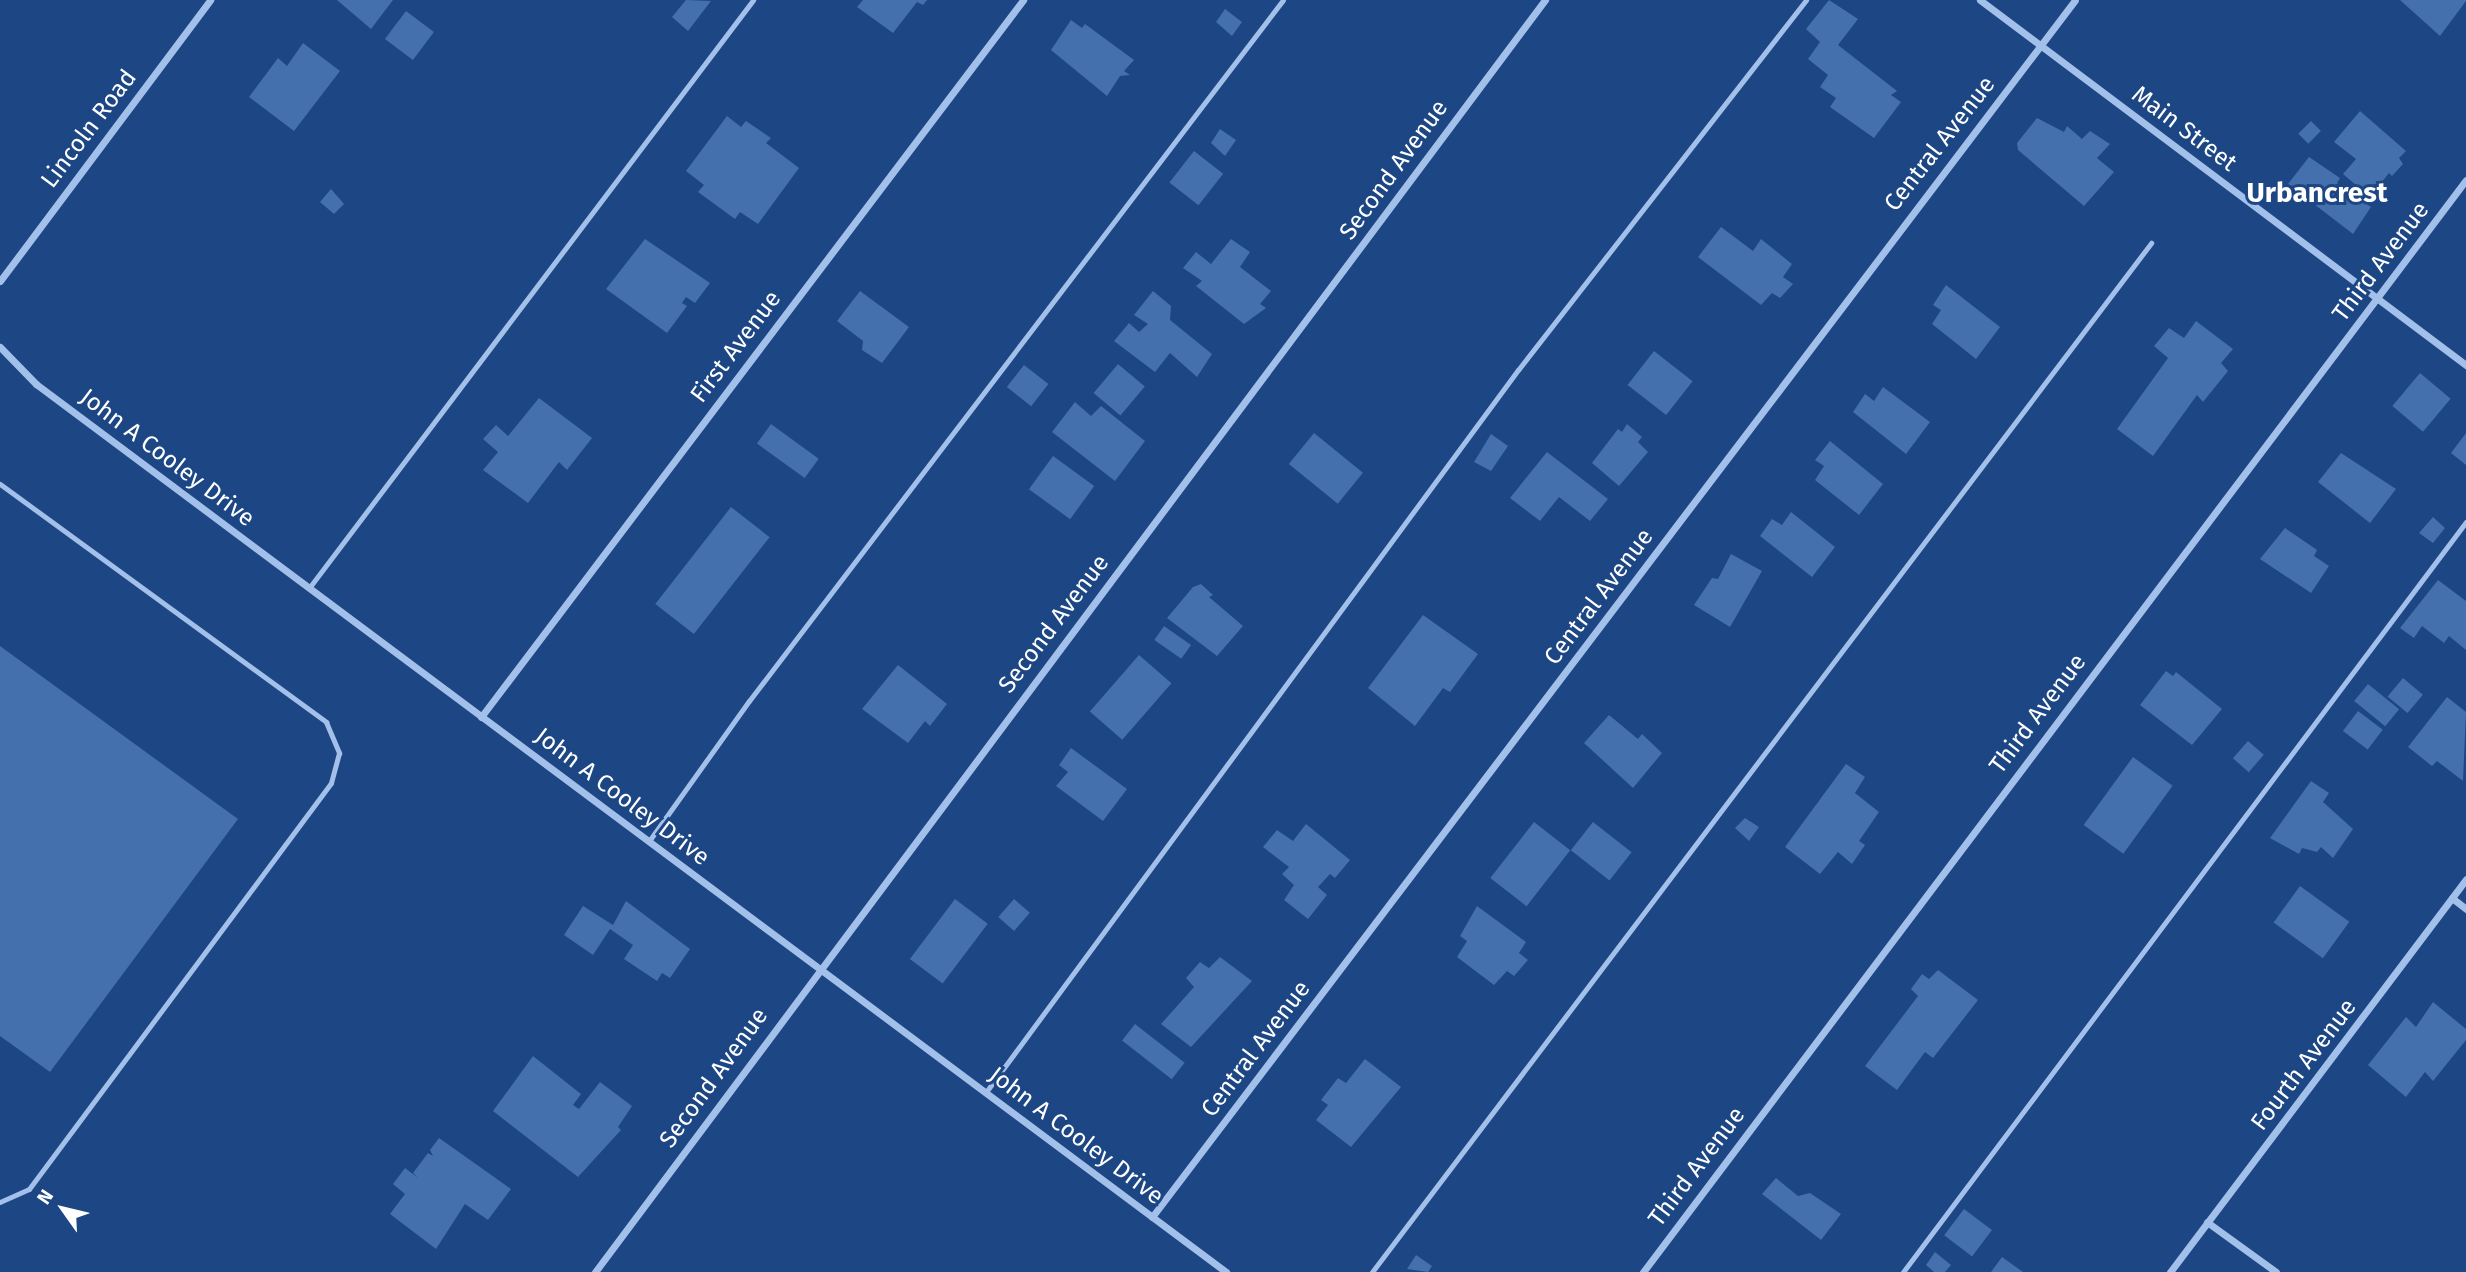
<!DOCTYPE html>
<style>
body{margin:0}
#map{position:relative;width:2466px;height:1272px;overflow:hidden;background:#1c4684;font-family:"Fira Sans",sans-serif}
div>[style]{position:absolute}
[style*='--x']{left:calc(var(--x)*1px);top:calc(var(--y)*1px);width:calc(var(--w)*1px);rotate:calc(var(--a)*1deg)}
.building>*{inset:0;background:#4470ad;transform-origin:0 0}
.service>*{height:5px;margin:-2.5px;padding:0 2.5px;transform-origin:2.5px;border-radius:2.5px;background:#a2c0ea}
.minor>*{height:7px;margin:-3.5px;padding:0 3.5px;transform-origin:3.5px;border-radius:3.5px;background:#a2c0ea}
span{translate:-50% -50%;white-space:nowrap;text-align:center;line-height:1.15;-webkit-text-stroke:6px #1c4684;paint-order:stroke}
.street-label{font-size:24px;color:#fff}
.quarter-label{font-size:28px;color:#fff;font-weight:700}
.north{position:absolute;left:28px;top:1174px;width:70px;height:70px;-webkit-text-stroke:5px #1c4684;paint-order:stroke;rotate:304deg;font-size:19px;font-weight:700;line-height:28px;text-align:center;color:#fff}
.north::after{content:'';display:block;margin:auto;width:24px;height:32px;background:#fff;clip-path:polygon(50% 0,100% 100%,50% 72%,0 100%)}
</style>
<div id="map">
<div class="building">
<i style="clip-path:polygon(337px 0,393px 0,371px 29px)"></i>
<i style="clip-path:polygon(686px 0,711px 1px,688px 31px,672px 17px)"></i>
<i style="clip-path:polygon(863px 0,927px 0,923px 5px,917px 2px,893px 33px,857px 7px)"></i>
<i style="clip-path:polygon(1829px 0,1858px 19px,1838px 45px,1897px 91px,1891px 95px,1901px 102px,1874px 138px,1830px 107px,1836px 98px,1820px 87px,1828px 75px,1808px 59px,1820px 42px,1806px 29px)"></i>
<i style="clip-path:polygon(2400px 0,2466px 0,2466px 1px,2440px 36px)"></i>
<i style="clip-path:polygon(1225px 9px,1242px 22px,1232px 36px,1216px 22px)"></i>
<i style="left:406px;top:11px;width:35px;height:35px;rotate:37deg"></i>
<i style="clip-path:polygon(1071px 20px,1082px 28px,1085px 24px,1134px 60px,1124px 71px,1130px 75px,1120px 76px,1107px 96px,1051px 50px)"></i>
<i style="clip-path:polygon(303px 43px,340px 71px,294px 131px,249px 97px,278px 58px,287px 66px)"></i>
<i style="clip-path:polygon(2360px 111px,2406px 151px,2399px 158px,2403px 164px,2392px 176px,2389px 173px,2370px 197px,2343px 174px,2356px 159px,2334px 142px)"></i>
<i style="clip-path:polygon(727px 116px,741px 127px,746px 121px,771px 138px,766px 143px,799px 168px,758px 224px,740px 212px,735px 219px,698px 192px,704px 185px,686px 171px)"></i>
<i style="clip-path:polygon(2037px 118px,2064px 132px,2067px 126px,2082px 139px,2090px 131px,2110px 144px,2097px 158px,2114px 172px,2084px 206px,2018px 150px,2017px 143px)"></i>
<i style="left:2311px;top:121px;width:14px;height:18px;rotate:45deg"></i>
<i style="clip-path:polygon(1220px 129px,1236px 140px,1225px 156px,1211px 143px)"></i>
<i style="left:1194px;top:151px;width:37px;height:40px;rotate:38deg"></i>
<i style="clip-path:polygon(2309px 157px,2340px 178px,2337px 183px,2371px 207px,2353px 234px,2288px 184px)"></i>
<i style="clip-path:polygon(331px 189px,344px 204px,334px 214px,320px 202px)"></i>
<i style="clip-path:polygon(1721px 227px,1753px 251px,1761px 239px,1792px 264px,1783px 277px,1793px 284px,1780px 298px,1772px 293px,1761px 305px,1698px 257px)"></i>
<i style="clip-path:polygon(645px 239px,710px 283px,695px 303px,686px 297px,682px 303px,687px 306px,667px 333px,606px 289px)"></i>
<i style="clip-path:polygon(1231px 239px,1250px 252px,1240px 267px,1271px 291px,1260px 304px,1266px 308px,1244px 324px,1196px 286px,1202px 281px,1183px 268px,1196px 252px,1211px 264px)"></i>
<i style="clip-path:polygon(1946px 285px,2000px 327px,1976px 359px,1932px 324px,1941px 310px,1933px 305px)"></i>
<i style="clip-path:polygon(860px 291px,909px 327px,882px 363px,862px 350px,863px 341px,837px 321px)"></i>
<i style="clip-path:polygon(1153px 291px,1171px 306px,1170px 320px,1212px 354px,1197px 377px,1170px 353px,1155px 372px,1114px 341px,1129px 323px,1139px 332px,1148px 324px,1134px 315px)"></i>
<i style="clip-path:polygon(2196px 321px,2233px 349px,2221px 363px,2228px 371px,2203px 402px,2197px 395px,2153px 456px,2117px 429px,2168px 358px,2154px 346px,2169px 328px,2184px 338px)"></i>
<i style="left:1654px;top:351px;width:49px;height:43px;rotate:38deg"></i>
<i style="left:1118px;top:364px;width:35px;height:38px;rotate:40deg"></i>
<i style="left:1024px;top:365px;width:31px;height:28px;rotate:38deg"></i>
<i style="left:2420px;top:373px;width:40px;height:43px;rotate:40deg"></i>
<i style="clip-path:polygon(1883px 387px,1930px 422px,1906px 454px,1853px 412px,1865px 394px,1874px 401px)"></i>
<i style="clip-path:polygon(539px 398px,592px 438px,567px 470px,559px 462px,528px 503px,483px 470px,498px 452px,483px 439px,496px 425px,508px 436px)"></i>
<i style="clip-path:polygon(1075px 402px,1091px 416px,1101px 406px,1145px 441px,1115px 481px,1052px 432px)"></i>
<i style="left:771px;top:424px;width:59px;height:24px;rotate:36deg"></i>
<i style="clip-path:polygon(1627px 424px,1642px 437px,1638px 442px,1648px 452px,1619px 486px,1592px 463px,1618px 429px,1622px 432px)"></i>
<i style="left:1314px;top:433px;width:63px;height:40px;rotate:39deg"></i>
<i style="clip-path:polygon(2466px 433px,2466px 465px,2451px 453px)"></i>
<i style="clip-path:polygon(1491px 434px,1508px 446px,1491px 471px,1474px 462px)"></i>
<i style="clip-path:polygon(1830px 441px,1883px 484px,1859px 515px,1815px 480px,1824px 466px,1815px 460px)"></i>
<i style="clip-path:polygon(1547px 452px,1608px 499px,1590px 521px,1559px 497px,1540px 521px,1510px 498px)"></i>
<i style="clip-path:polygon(2341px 453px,2396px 489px,2370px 523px,2318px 482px)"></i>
<i style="left:1053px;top:456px;width:51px;height:41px;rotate:36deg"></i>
<i style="left:731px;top:507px;width:49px;height:123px;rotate:38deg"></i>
<i style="clip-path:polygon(1791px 512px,1835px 547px,1812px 577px,1760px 536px,1772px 519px,1782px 525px)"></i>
<i style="clip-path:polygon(2433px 517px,2445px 528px,2433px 543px,2419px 533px)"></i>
<i style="clip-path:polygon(2285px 528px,2317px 550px,2314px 556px,2329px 566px,2311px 593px,2260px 559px)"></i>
<i style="clip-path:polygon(1731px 554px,1762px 571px,1730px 627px,1694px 605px,1712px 578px,1718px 579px)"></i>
<i style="clip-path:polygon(2438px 580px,2466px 601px,2466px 650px,2449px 636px,2444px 643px,2422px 626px,2414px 638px,2400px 628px)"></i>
<i style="clip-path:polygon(1201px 584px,1213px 595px,1209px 597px,1243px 626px,1217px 656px,1167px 618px,1193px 587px)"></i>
<i style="clip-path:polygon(1423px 615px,1478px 654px,1450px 692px,1443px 688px,1415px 726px,1368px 688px)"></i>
<i style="left:1164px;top:626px;width:33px;height:17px;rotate:35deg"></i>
<i style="clip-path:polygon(0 646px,238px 819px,50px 1072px,0 1036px)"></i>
<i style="left:1139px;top:655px;width:43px;height:75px;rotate:41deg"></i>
<i style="clip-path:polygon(898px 665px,947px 704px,930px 726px,925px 721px,908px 743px,862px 709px)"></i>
<i style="clip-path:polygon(2166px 671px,2173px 676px,2176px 672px,2222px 709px,2192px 745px,2140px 705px)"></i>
<i style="left:2403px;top:678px;width:26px;height:24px;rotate:40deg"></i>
<i style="left:2368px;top:684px;width:40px;height:22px;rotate:39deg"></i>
<i style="clip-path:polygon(2447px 697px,2466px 712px,2463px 781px,2437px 761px,2432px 766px,2408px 747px)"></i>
<i style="left:2358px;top:711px;width:31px;height:25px;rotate:37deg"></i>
<i style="clip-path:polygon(1609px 715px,1638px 739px,1642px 734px,1662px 753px,1633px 788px,1584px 743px)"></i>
<i style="left:2248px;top:741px;width:21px;height:23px;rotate:41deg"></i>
<i style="clip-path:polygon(1071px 748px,1127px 789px,1103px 821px,1056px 786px,1068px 772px,1059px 765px)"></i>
<i style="left:2133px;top:757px;width:49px;height:84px;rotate:36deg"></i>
<i style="clip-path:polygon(1846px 764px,1865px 777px,1855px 793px,1879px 812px,1859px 841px,1865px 845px,1852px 864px,1838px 852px,1820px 874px,1785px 847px)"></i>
<i style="clip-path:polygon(2311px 781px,2329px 793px,2323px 802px,2353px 829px,2333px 858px,2321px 847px,2317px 852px,2302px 848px,2299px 854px,2270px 838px)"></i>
<i style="clip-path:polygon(1745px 818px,1759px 827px,1749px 841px,1735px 828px)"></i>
<i style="left:1534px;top:822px;width:46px;height:71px;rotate:38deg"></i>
<i style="left:1593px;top:822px;width:49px;height:36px;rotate:38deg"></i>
<i style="clip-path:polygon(1306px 824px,1350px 860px,1335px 878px,1330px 874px,1318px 887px,1327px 895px,1308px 919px,1284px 900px,1294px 885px,1282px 874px,1289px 867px,1263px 847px,1277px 830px,1293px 841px)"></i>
<i style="left:2300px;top:886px;width:61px;height:45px;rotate:36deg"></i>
<i style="left:955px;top:899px;width:41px;height:75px;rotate:37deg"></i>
<i style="left:1014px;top:899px;width:21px;height:24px;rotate:41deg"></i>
<i style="clip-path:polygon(626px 901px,690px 949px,670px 978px,662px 973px,657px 981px,624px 959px,633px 945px,610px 929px,593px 955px,564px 935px,583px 906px,613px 925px)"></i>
<i style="clip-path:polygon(1477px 906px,1526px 942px,1519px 953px,1528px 960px,1514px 976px,1507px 971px,1494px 985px,1457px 957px,1467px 941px,1460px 936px)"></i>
<i style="clip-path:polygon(1220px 957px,1252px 981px,1191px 1047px,1161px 1024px,1194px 987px,1186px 978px,1200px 962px,1209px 968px)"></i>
<i style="clip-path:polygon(1938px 970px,1978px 1000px,1933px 1058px,1925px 1052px,1897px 1090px,1865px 1066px,1918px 996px,1911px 989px,1922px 974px,1929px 979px)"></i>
<i style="clip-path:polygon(2433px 1002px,2466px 1029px,2466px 1040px,2433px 1081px,2425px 1072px,2406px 1097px,2368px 1065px,2406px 1017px,2416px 1027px)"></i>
<i style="left:1135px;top:1024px;width:63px;height:21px;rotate:38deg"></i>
<i style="clip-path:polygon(533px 1056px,581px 1094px,573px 1105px,579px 1109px,600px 1082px,632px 1106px,618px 1127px,621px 1130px,578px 1177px,493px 1111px)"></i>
<i style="clip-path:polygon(1365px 1059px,1401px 1087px,1351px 1147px,1316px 1120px,1328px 1105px,1321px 1100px,1338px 1078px,1346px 1083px)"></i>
<i style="clip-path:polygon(439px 1138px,511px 1189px,488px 1220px,465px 1204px,436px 1249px,390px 1214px,405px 1194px,393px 1184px,405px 1168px,418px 1178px,413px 1173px,428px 1153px,433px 1156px,430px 1150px)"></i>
<i style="clip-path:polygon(1776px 1178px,1798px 1196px,1810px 1193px,1841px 1214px,1821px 1240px,1762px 1194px)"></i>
<i style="left:1964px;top:1209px;width:35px;height:33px;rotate:37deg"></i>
<i style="clip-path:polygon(1935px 1252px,1951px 1265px,1945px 1272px,1934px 1272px,1926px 1265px)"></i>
<i style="clip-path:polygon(1416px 1255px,1432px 1266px,1428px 1272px,1407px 1269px)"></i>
<i style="clip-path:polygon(2002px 1257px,2023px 1272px,1991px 1272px)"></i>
</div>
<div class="service">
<i style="--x:0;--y:484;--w:404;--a:36.1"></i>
<i style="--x:326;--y:722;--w:34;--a:67"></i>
<i style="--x:339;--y:753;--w:31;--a:105"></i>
<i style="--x:331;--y:783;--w:506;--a:126.64"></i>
<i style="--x:29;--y:1189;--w:32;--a:156"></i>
<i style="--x:309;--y:588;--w:737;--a:-52.94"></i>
<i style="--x:649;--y:841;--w:172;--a:-54.5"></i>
<i style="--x:749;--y:701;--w:881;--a:-52.7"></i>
<i style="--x:986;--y:1092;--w:897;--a:-53.62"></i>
<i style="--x:1518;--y:370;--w:469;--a:-52.1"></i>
<i style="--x:1372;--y:1272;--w:1291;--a:-52.87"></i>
<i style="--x:1903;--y:1272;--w:938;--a:-53.11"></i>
</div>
<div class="minor">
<i style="--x:1980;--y:0;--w:608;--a:36.91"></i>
<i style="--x:0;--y:281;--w:351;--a:-53.2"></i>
<i style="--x:0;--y:347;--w:52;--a:45.8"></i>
<i style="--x:36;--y:384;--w:1485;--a:36.73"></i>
<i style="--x:481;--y:717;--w:899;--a:-52.91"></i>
<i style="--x:2452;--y:898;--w:18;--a:38"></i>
<i style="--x:1152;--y:1217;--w:1527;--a:-52.82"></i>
<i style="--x:2207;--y:1222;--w:85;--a:35.9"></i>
<i style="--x:595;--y:1272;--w:1588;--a:-53.25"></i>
<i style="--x:1643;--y:1272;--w:1367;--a:-53"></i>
<i style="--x:2170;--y:1272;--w:492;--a:-53"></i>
</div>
<div class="street-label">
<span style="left:89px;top:129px;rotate:-53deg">Lincoln Road</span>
<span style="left:2184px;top:129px;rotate:37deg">Main Street</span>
<span style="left:1940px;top:144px;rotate:-52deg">Central Avenue</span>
<span style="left:1394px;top:170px;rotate:-54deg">Second Avenue</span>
<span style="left:2381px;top:262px;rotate:-53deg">Third Avenue</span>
<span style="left:736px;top:347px;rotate:-53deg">First Avenue</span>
<span style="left:167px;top:458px;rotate:37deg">John A Cooley Drive</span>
<span style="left:1599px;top:597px;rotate:-53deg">Central Avenue</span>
<span style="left:1054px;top:624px;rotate:-53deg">Second Avenue</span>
<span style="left:2038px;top:714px;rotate:-53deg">Third Avenue</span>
<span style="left:622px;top:797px;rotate:37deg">John A Cooley Drive</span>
<span style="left:1256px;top:1049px;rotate:-53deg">Central Avenue</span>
<span style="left:2304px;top:1065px;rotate:-53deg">Fourth Avenue</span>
<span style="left:714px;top:1078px;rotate:-54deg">Second Avenue</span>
<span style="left:1076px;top:1136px;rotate:37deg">John A Cooley Drive</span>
<span style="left:1697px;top:1167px;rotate:-53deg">Third Avenue</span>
</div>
<div class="quarter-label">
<span style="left:2317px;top:193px">Urbancrest</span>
</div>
<div class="north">N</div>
</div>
